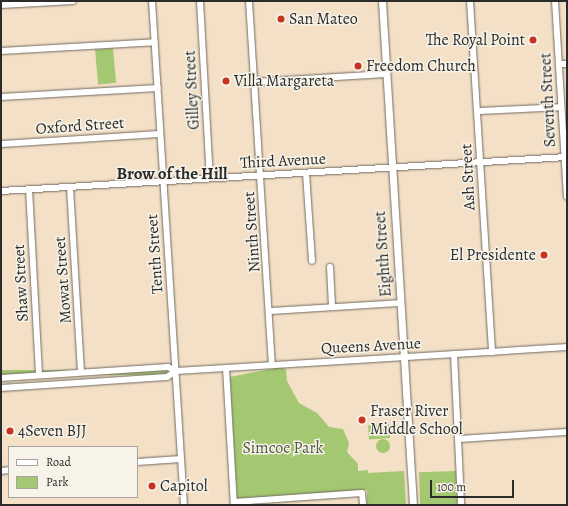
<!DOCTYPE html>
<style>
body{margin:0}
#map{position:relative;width:568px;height:506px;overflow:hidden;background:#f3e0c6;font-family:Alegreya,serif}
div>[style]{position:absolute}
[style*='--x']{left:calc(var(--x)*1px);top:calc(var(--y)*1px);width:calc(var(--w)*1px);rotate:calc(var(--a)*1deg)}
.green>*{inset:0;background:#a4c771;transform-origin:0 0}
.round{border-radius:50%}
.roads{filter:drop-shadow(0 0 1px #716a61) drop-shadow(0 0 1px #716a61)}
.minor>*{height:6px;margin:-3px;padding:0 3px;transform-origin:3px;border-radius:3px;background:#fff}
.tertiary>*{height:7px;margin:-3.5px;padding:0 3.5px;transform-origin:3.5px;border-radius:3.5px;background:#fff}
.dots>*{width:11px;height:11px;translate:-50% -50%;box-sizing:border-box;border:2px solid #f7f3e8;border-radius:50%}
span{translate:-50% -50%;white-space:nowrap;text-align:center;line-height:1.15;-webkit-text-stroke:3px #f7f3e8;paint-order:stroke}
.poi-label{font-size:16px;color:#2b2b2b}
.left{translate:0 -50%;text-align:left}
.right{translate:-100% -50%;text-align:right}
.street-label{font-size:16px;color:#2b2b2b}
.park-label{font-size:16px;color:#4f5a40}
.neighbourhood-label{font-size:17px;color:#2b2b2b;font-weight:700}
.frame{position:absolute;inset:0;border:2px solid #2b2b2b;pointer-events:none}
.legend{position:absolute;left:8px;top:446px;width:130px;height:52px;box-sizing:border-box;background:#f7f3e8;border:1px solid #a5a39c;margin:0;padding:5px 7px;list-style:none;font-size:12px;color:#2b2b2b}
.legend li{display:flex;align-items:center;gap:8px;height:20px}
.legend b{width:20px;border:1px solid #a5a39c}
.scale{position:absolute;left:430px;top:480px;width:84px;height:18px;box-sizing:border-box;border:2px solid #2b2b2b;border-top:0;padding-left:5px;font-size:12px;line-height:14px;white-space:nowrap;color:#2b2b2b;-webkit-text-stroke:3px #f7f3e8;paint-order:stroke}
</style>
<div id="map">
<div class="green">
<i style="left:113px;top:48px;width:35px;height:18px;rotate:85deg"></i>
<i style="clip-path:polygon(280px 367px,286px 369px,287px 381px,299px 403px,317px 413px,329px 427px,343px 429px,349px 443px,347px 452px,358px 464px,358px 471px,368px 470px,368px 473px,404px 471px,406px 505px,367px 505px,367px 490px,242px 499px,237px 497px,230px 377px)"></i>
<i style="left:167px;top:370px;width:5px;height:166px;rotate:90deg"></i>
<i style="left:389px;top:424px;width:14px;height:21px;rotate:86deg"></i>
<i class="round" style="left:376px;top:439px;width:14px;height:14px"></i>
<i style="left:456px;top:471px;width:34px;height:37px;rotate:88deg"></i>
</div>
<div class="roads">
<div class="minor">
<i style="--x:152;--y:1;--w:505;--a:86.37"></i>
<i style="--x:200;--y:1;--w:177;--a:86.8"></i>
<i style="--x:249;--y:1;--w:365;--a:86.4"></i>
<i style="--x:470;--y:1;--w:352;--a:86.4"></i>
<i style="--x:555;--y:1;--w:196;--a:86.5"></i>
<i style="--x:1;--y:5;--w:72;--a:-3.2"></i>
<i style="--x:1;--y:51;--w:154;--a:-3.3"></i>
<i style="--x:559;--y:64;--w:8;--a:0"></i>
<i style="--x:254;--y:82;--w:132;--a:-3.5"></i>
<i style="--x:1;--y:97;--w:157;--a:-3.3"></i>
<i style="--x:477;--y:111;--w:84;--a:-2.7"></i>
<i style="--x:1;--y:144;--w:159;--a:-3.6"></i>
<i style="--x:306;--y:173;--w:88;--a:86.1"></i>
<i style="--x:70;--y:187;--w:185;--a:86.6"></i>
<i style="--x:29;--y:189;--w:186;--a:86.9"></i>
<i style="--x:1;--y:191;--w:567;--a:-3.44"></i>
<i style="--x:330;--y:267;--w:40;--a:87.1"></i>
<i style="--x:270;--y:311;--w:130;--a:-3.5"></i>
<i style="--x:454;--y:354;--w:151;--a:87.3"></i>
<i style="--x:226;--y:368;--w:137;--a:86.7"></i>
<i style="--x:1;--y:378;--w:167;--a:-3.8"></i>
<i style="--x:168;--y:367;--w:9;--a:27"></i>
<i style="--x:176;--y:371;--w:392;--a:-3.5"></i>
<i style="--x:1;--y:388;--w:166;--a:-3.8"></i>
<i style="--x:167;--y:377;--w:11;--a:-34"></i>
<i style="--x:459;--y:439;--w:108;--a:-3.7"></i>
<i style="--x:137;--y:462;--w:44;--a:-3.9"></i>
<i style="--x:1;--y:471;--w:8;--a:-7"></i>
<i style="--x:234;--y:502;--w:128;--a:-4"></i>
<i style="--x:362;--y:493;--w:12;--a:85"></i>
</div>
<div class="tertiary">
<i style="--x:382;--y:1;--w:505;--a:86.48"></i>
</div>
</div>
<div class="dots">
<i style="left:281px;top:19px;background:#c8321e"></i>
<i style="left:533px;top:40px;background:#c8321e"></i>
<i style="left:358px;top:66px;background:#c8321e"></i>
<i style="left:226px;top:81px;background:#c8321e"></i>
<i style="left:544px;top:255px;background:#c8321e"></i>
<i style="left:362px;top:420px;background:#c8321e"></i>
<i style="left:10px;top:431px;background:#c8321e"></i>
<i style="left:152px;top:486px;background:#c8321e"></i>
</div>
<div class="poi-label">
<span class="left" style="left:289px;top:19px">San Mateo</span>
<span class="right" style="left:525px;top:40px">The Royal Point</span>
<span class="left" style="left:366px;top:66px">Freedom Church</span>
<span class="left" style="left:234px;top:81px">Villa Margareta</span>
<span class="right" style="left:536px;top:255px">El Presidente</span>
<span class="left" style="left:370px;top:420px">Fraser River<br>Middle School</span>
<span class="left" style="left:18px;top:431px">4Seven BJJ</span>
<span class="left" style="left:160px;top:486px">Capitol</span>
</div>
<div class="street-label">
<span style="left:192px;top:90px;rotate:-93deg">Gilley Street</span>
<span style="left:548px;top:100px;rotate:-93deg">Seventh Street</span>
<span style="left:80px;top:126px;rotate:-4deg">Oxford Street</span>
<span style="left:283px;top:161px;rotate:-3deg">Third Avenue</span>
<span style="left:468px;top:177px;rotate:-93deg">Ash Street</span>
<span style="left:252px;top:232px;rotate:-94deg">Ninth Street</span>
<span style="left:155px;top:254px;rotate:-94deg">Tenth Street</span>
<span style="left:383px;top:254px;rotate:-94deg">Eighth Street</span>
<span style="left:63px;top:280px;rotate:-94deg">Mowat Street</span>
<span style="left:21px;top:283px;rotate:-93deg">Shaw Street</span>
<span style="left:371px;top:346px;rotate:-3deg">Queens Avenue</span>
</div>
<div class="park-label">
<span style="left:283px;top:448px">Simcoe Park</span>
</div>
<div class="neighbourhood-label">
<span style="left:172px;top:174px">Brow of the Hill</span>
</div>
<div class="frame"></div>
<ul class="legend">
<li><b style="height:5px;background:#fff"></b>Road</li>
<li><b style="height:11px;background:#a4c771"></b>Park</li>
</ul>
<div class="scale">100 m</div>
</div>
